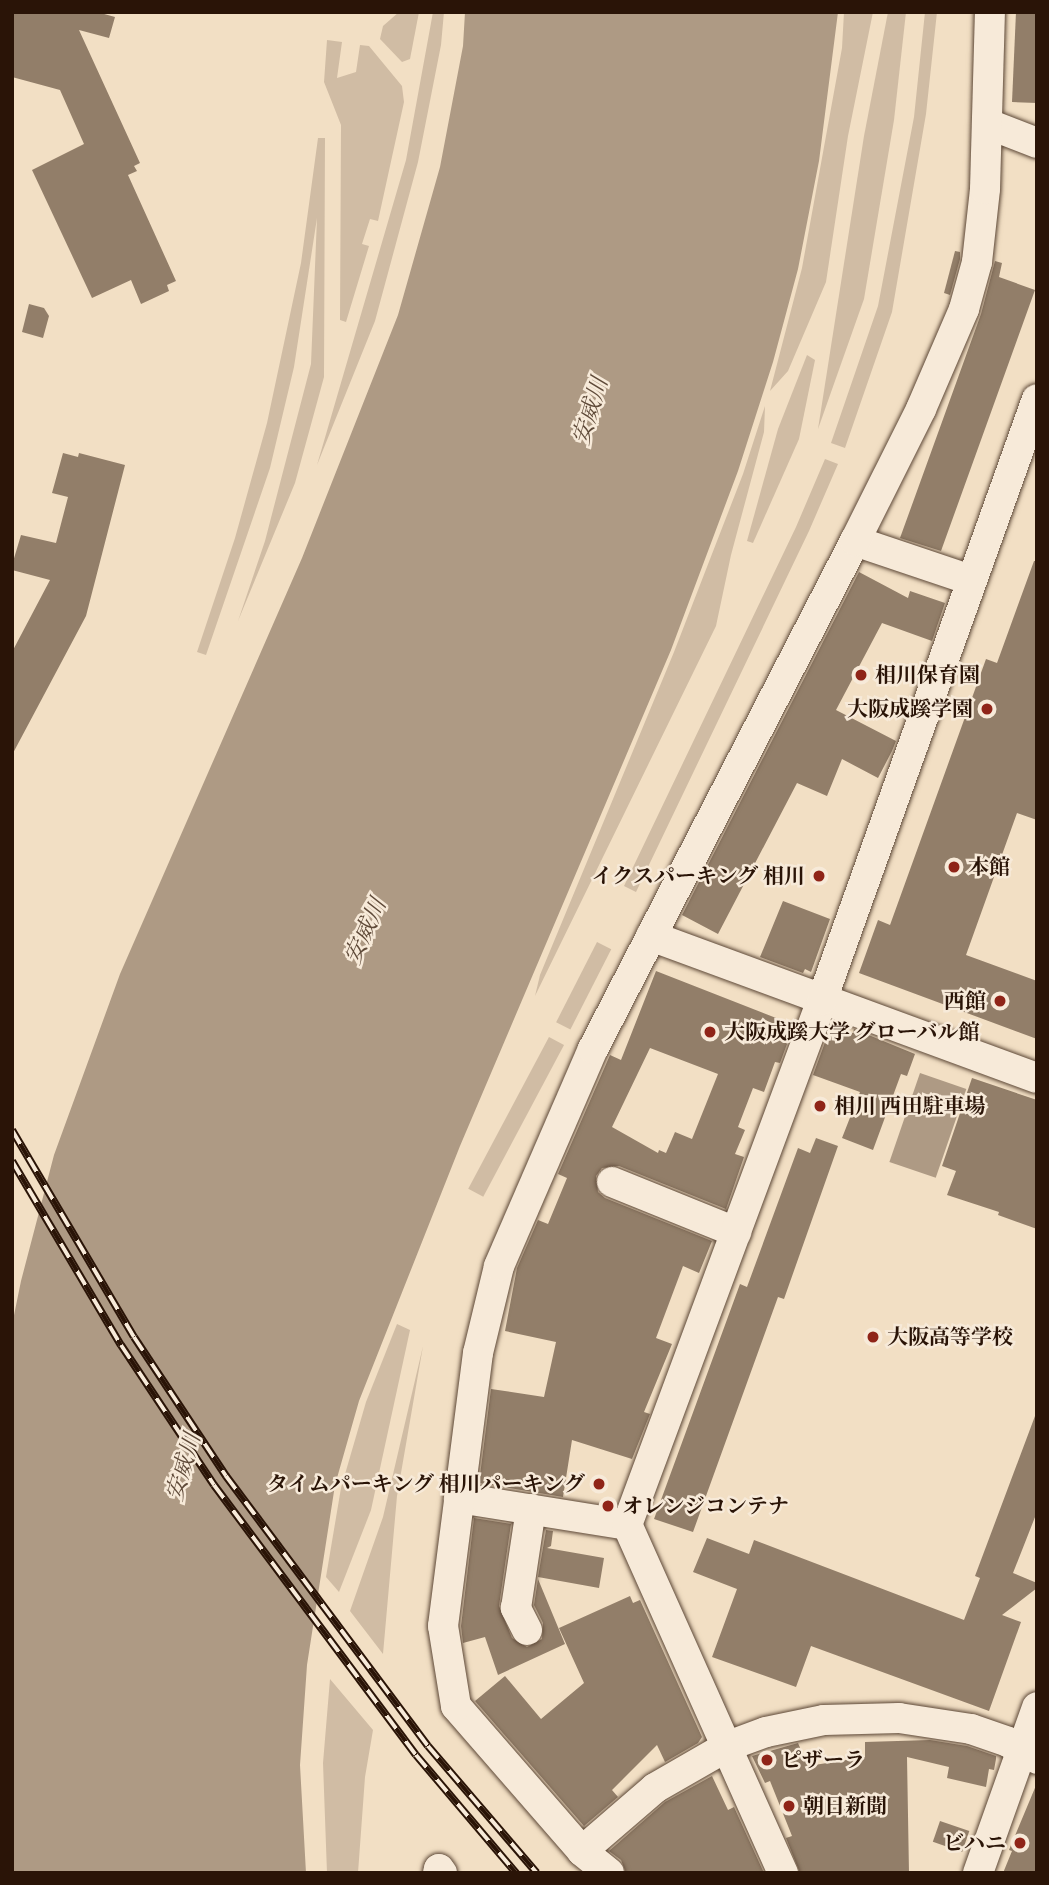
<!DOCTYPE html>
<meta charset="utf-8">
<style>
body{margin:0}
#map{position:relative;width:1049px;height:1885px;overflow:hidden;background:#f2dfc4;font-family:"Gentium Book Plus","Noto Serif JP",serif}
div>[style]{position:absolute}
[style*='--x']{left:calc(var(--x)*1px);top:calc(var(--y)*1px);width:calc(var(--w)*1px);rotate:calc(var(--a)*1deg)}
.green>*{inset:0;background:#d0bca4;transform-origin:0 0}
.water>*{inset:0;background:#ae9a84;transform-origin:0 0}
.building>*{inset:0;background:#927e69;transform-origin:0 0}
.roads{filter:drop-shadow(0 0 2px #5c4736) drop-shadow(0 0 2px #5c4736)}
.minor>*{height:30px;margin:-15px;padding:0 15px;transform-origin:15px;border-radius:15px;background:#f7ead9}
.rail>*{height:8px;margin-top:-4px;transform-origin:0;background:repeating-linear-gradient(90deg,#f7ead9 0 16px,#2a1407 0 32px);box-sizing:border-box;border-block:2px solid #2a1407}
.dots>*{width:19px;height:19px;translate:-50% -50%;box-sizing:border-box;border:4px solid #f7ead9;border-radius:50%}
span{translate:-50% -50%;white-space:nowrap;text-align:center;line-height:1.15;-webkit-text-stroke:5px #f7ead9;paint-order:stroke}
.poi-label{font-size:21px;color:#2a1407;font-weight:700}
.left{translate:0 -50%;text-align:left}
.right{translate:-100% -50%;text-align:right}
.water-label{font-size:23px;color:#5f4a39;font-style:italic}
.frame{position:absolute;inset:0;border:14px solid #2a1407;pointer-events:none}
</style>
<div id="map">
<div class="green">
<i style="clip-path:polygon(399px 12px,419px 12px,410px 59px,402px 62px,380px 39px,383px 26px)"></i>
<i style="clip-path:polygon(433px 12px,444px 12px,441px 45px,418px 162px,375px 321px,317px 465px,406px 160px)"></i>
<i style="clip-path:polygon(844px 12px,873px 12px,848px 136px,826px 282px,788px 371px,770px 391px,802px 268px,842px 48px)"></i>
<i style="clip-path:polygon(888px 12px,906px 12px,894px 120px,864px 299px,818px 429px,864px 136px)"></i>
<i style="clip-path:polygon(925px 12px,937px 12px,926px 114px,892px 312px,845px 448px,831px 443px,878px 306px,914px 117px)"></i>
<i style="clip-path:polygon(327px 40px,342px 42px,337px 78px,356px 72px,360px 45px,369px 46px,402px 86px,404px 102px,378px 221px,370px 219px,362px 244px,369px 246px,346px 322px,340px 320px,341px 125px,324px 82px)"></i>
<i style="clip-path:polygon(318px 138px,325px 138px,324px 377px,295px 483px,238px 621px,265px 541px,311px 364px,317px 218px,294px 367px,270px 468px,206px 655px,197px 652px,235px 538px,267px 423px,301px 263px)"></i>
<i style="clip-path:polygon(807px 355px,815px 360px,799px 439px,753px 543px,747px 541px,778px 429px)"></i>
<i style="clip-path:polygon(765px 406px,764px 432px,731px 555px,716px 626px,535px 996px,540px 975px,674px 652px,743px 474px)"></i>
<i style="clip-path:polygon(825px 459px,838px 464px,809px 531px,636px 892px,624px 886px,796px 527px)"></i>
<i style="left:597px;top:942px;width:16px;height:90px;rotate:27deg"></i>
<i style="left:549px;top:1037px;width:17px;height:172px;rotate:28deg"></i>
<i style="clip-path:polygon(397px 1324px,410px 1330px,371px 1510px,339px 1592px,326px 1577px,341px 1488px,366px 1402px)"></i>
<i style="clip-path:polygon(423px 1346px,397px 1496px,383px 1654px,350px 1611px,383px 1517px)"></i>
<i style="clip-path:polygon(330px 1679px,373px 1730px,365px 1777px,358px 1873px,327px 1873px,323px 1763px)"></i>
</div>
<div class="water">
<i style="clip-path:polygon(465px 12px,838px 12px,819px 161px,798px 269px,773px 362px,738px 471px,671px 650px,460px 1146px,359px 1401px,335px 1485px,307px 1665px,300px 1765px,306px 1873px,12px 1873px,12px 1325px,21px 1281px,54px 1155px,120px 974px,302px 558px,398px 315px,440px 167px,463px 46px)"></i>
<i style="left:920px;top:1073px;width:49px;height:94px;rotate:19deg"></i>
</div>
<div class="building">
<i style="clip-path:polygon(12px 12px,97px 12px,115px 17px,109px 38px,79px 30px,140px 163px,134px 166px,137px 171px,128px 175px,176px 281px,167px 285px,169px 291px,141px 304px,131px 280px,92px 298px,32px 170px,84px 144px,60px 90px,12px 77px)"></i>
<i style="clip-path:polygon(1016px 12px,1037px 12px,1037px 103px,1012px 102px)"></i>
<i style="clip-path:polygon(955px 251px,960px 252px,960px 259px,950px 295px,944px 293px)"></i>
<i style="clip-path:polygon(995px 261px,1002px 263px,999px 277px,1035px 290px,941px 551px,900px 538px,981px 314px)"></i>
<i style="clip-path:polygon(29px 304px,44px 308px,49px 316px,43px 338px,22px 332px)"></i>
<i style="clip-path:polygon(63px 453px,78px 457px,79px 453px,125px 465px,86px 616px,12px 755px,12px 652px,50px 580px,12px 570px,12px 565px,21px 535px,56px 543px,68px 497px,52px 493px)"></i>
<i style="clip-path:polygon(1034px 561px,1037px 561px,1037px 820px,1017px 813px,966px 955px,1037px 981px,1037px 1039px,859px 973px,878px 920px,890px 925px,986px 659px,997px 663px)"></i>
<i style="clip-path:polygon(859px 572px,908px 598px,910px 591px,945px 603px,932px 641px,882px 623px,836px 710px,896px 741px,892px 751px,878px 778px,842px 759px,827px 796px,797px 783px,718px 934px,682px 915px)"></i>
<i style="clip-path:polygon(783px 901px,830px 919px,811px 972px,805px 969px,803px 973px,760px 957px)"></i>
<i style="clip-path:polygon(evenodd,656px 971px,794px 1025px,780px 1063px,775px 1062px,764px 1092px,753px 1088px,738px 1127px,745px 1130px,735px 1154px,744px 1157px,726px 1209px,619px 1166px,602px 1168px,596px 1176px,598px 1192px,605px 1198px,712px 1241px,699px 1273px,683px 1266px,656px 1338px,672px 1344px,644px 1412px,650px 1414px,632px 1459px,572px 1440px,563px 1497px,479px 1483px,491px 1389px,544px 1397px,556px 1342px,505px 1331px,517px 1268px,538px 1220px,548px 1224px,567px 1178px,558px 1174px,610px 1055px,621px 1060px,656px 971px,650px 1048px,718px 1074px,692px 1139px,675px 1132px,666px 1153px,659px 1150px,658px 1153px,612px 1127px,650px 1048px)"></i>
<i style="clip-path:polygon(831px 1026px,853px 1033px,854px 1029px,915px 1054px,907px 1076px,901px 1074px,873px 1150px,842px 1138px,860px 1092px,813px 1075px)"></i>
<i style="clip-path:polygon(972px 1078px,1037px 1100px,1037px 1229px,998px 1215px,999px 1212px,947px 1195px,956px 1171px,942px 1166px)"></i>
<i style="clip-path:polygon(816px 1138px,838px 1146px,784px 1299px,778px 1297px,693px 1532px,654px 1519px,740px 1284px,747px 1287px,798px 1148px,810px 1153px)"></i>
<i style="clip-path:polygon(1035px 1416px,1037px 1512px,1013px 1573px,1037px 1583px,1037px 1588px,1002px 1615px,1021px 1622px,989px 1711px,811px 1646px,796px 1687px,712px 1657px,737px 1589px,693px 1572px,707px 1538px,749px 1554px,754px 1540px,964px 1620px,980px 1578px,975px 1576px)"></i>
<i style="clip-path:polygon(474px 1518px,511px 1524px,499px 1606px,512px 1638px,527px 1647px,542px 1639px,543px 1623px,534px 1605px,538px 1579px,565px 1644px,498px 1675px,485px 1637px,463px 1643px,461px 1626px)"></i>
<i style="clip-path:polygon(546px 1530px,553px 1531px,551px 1546px,547px 1548px,604px 1558px,599px 1588px,538px 1577px)"></i>
<i style="clip-path:polygon(630px 1596px,633px 1603px,640px 1600px,702px 1737px,698px 1743px,665px 1762px,657px 1745px,612px 1790px,618px 1797px,584px 1826px,475px 1701px,505px 1676px,541px 1719px,584px 1683px,559px 1628px)"></i>
<i style="clip-path:polygon(930px 1740px,967px 1746px,996px 1756px,996px 1759px,994px 1770px,989px 1769px,986px 1787px,947px 1778px,949px 1767px,907px 1757px,909px 1873px,800px 1873px,786px 1838px,792px 1836px,770px 1781px,765px 1783px,752px 1756px,798px 1743px,808px 1766px,865px 1757px,865px 1742px)"></i>
<i style="clip-path:polygon(712px 1776px,728px 1810px,734px 1807px,764px 1873px,626px 1873px,621px 1860px,609px 1851px,665px 1802px)"></i>
<i style="clip-path:polygon(1037px 1783px,1037px 1873px,1003px 1873px,1012px 1851px,1009px 1850px)"></i>
<i style="left:940px;top:1821px;width:31px;height:22px;rotate:19deg"></i>
</div>
<div class="roads">
<div class="minor">
<i style="--x:988;--y:124;--w:53;--a:21.2"></i>
<i style="--x:855;--y:541;--w:122;--a:18.6"></i>
<i style="--x:651;--y:936;--w:411;--a:20.2"></i>
<i style="--x:612;--y:1182;--w:134;--a:22"></i>
<i style="--x:459;--y:1498;--w:170;--a:9.1"></i>
<i style="--x:527;--y:1630;--w:25;--a:-117"></i>
<i style="--x:516;--y:1608;--w:100;--a:-81.4"></i>
<i style="--x:582;--y:1851;--w:96;--a:-40.8"></i>
<i style="--x:655;--y:1788;--w:84;--a:-29.9"></i>
<i style="--x:728;--y:1746;--w:40;--a:-20.2"></i>
<i style="--x:766;--y:1732;--w:59;--a:-11.7"></i>
<i style="--x:824;--y:1720;--w:75;--a:-1.5"></i>
<i style="--x:899;--y:1718;--w:73;--a:8.7"></i>
<i style="--x:971;--y:1729;--w:39;--a:19"></i>
<i style="--x:1008;--y:1742;--w:34;--a:30"></i>
<i style="--x:438;--y:1873;--w:4;--a:-76"></i>
<i style="--x:439;--y:1869;--w:5;--a:53"></i>
<i style="--x:609;--y:1873;--w:35;--a:-141"></i>
<i style="--x:582;--y:1851;--w:192;--a:-131"></i>
<i style="--x:456;--y:1706;--w:81;--a:-99.2"></i>
<i style="--x:443;--y:1626;--w:275;--a:-82.7"></i>
<i style="--x:478;--y:1353;--w:89;--a:-76.4"></i>
<i style="--x:499;--y:1266;--w:236;--a:-66.6"></i>
<i style="--x:593;--y:1049;--w:572;--a:-62.72"></i>
<i style="--x:855;--y:541;--w:148;--a:-63.4"></i>
<i style="--x:921;--y:409;--w:109;--a:-66.7"></i>
<i style="--x:964;--y:309;--w:49;--a:-74.5"></i>
<i style="--x:977;--y:262;--w:73;--a:-83.7"></i>
<i style="--x:985;--y:189;--w:177;--a:-88.4"></i>
<i style="--x:783;--y:1873;--w:381;--a:-114.1"></i>
<i style="--x:627;--y:1525;--w:560;--a:-69.62"></i>
<i style="--x:822;--y:1000;--w:638;--a:-70.32"></i>
<i style="--x:978;--y:1873;--w:176;--a:-70.4"></i>
</div>
</div>
<div class="rail">
<i style="--x:12;--y:1130;--w:240;--a:59.5"></i>
<i style="--x:134;--y:1337;--w:167;--a:56.5"></i>
<i style="--x:226;--y:1476;--w:337;--a:53.2"></i>
<i style="--x:428;--y:1746;--w:167;--a:49.4"></i>
<i style="--x:12;--y:1161;--w:214;--a:59.4"></i>
<i style="--x:121;--y:1345;--w:168;--a:56.4"></i>
<i style="--x:214;--y:1485;--w:337;--a:53.2"></i>
<i style="--x:416;--y:1755;--w:155;--a:49.7"></i>
</div>
<div class="dots">
<i style="left:861px;top:675px;background:#8f2418"></i>
<i style="left:987px;top:709px;background:#8f2418"></i>
<i style="left:954px;top:867px;background:#8f2418"></i>
<i style="left:819px;top:876px;background:#8f2418"></i>
<i style="left:1000px;top:1001px;background:#8f2418"></i>
<i style="left:710px;top:1032px;background:#8f2418"></i>
<i style="left:820px;top:1106px;background:#8f2418"></i>
<i style="left:873px;top:1337px;background:#8f2418"></i>
<i style="left:599px;top:1484px;background:#8f2418"></i>
<i style="left:608px;top:1506px;background:#8f2418"></i>
<i style="left:767px;top:1760px;background:#8f2418"></i>
<i style="left:789px;top:1806px;background:#8f2418"></i>
<i style="left:1020px;top:1843px;background:#8f2418"></i>
</div>
<div class="poi-label">
<span class="left" style="left:875px;top:675px">相川保育園</span>
<span class="right" style="left:973px;top:709px">大阪成蹊学園</span>
<span class="left" style="left:968px;top:867px">本館</span>
<span class="right" style="left:805px;top:876px">イクスパーキング 相川</span>
<span class="right" style="left:986px;top:1001px">西館</span>
<span class="left" style="left:724px;top:1032px">大阪成蹊大学 グローバル館</span>
<span class="left" style="left:834px;top:1106px">相川 西田駐車場</span>
<span class="left" style="left:887px;top:1337px">大阪高等学校</span>
<span class="right" style="left:585px;top:1484px">タイムパーキング 相川パーキング</span>
<span class="left" style="left:622px;top:1506px">オレンジコンテナ</span>
<span class="left" style="left:781px;top:1760px">ピザーラ</span>
<span class="left" style="left:803px;top:1806px">朝日新聞</span>
<span class="right" style="left:1006px;top:1843px">ビハニ</span>
</div>
<div class="water-label">
<span style="left:590px;top:411px;rotate:-73deg">安威川</span>
<span style="left:365px;top:931px;rotate:-66deg">安威川</span>
<span style="left:183px;top:1467px;rotate:-74deg">安威川</span>
</div>
<div class="frame"></div>
</div>
